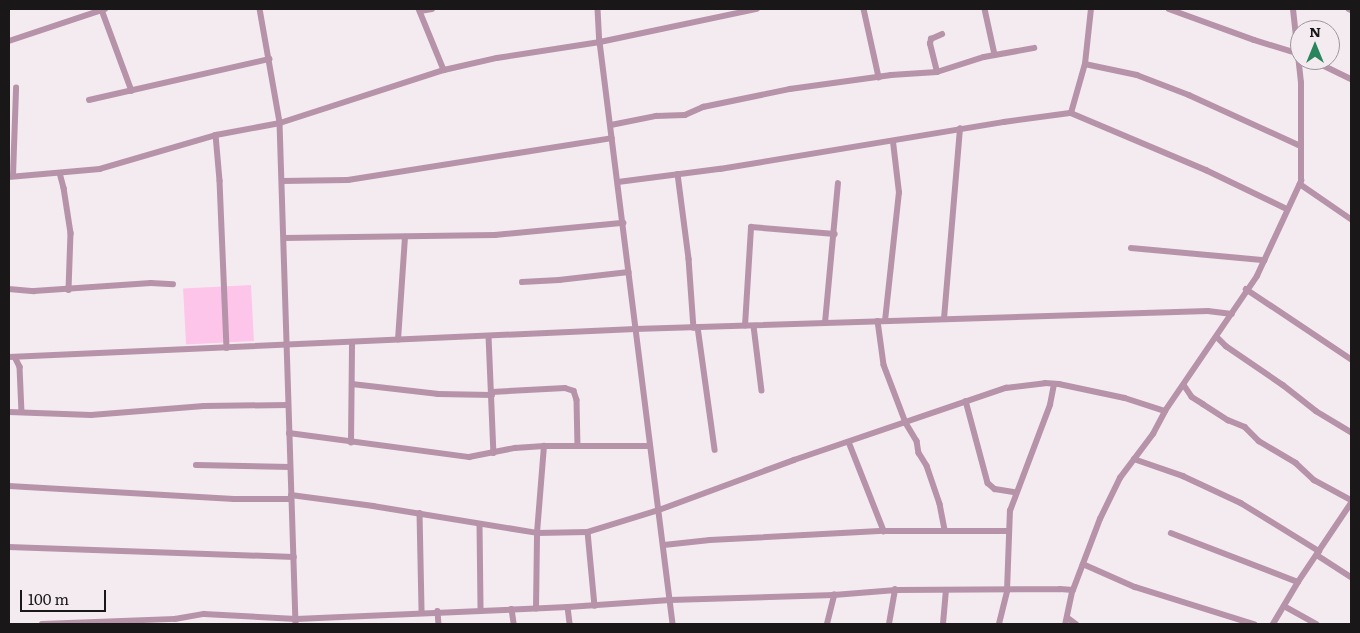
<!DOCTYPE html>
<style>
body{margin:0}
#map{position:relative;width:1360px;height:633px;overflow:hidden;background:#f4ebf1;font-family:Literata,serif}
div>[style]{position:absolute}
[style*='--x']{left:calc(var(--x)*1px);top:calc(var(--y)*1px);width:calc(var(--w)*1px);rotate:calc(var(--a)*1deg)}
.green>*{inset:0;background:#fec5ea;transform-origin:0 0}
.minor>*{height:5.5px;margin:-2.75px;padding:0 2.75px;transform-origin:2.75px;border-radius:2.75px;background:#b793aa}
span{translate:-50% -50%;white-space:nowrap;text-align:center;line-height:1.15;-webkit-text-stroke:4px #f4ebf1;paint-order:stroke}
.frame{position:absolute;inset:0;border:10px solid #1a1719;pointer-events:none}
.north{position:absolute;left:1290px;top:20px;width:50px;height:50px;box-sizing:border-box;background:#f4ebf1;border:1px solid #9d969b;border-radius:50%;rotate:0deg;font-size:14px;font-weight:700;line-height:20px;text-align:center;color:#1a1719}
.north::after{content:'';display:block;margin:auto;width:18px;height:22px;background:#29855c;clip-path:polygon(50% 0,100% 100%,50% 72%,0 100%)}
.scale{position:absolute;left:20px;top:590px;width:86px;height:22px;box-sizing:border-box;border:2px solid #1a1719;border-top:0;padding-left:6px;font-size:15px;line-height:18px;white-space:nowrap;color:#1a1719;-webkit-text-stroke:4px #f4ebf1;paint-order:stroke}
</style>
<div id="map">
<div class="green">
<i style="left:251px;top:285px;width:56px;height:68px;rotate:87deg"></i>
</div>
<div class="minor">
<i style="--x:260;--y:9;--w:116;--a:80"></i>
<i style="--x:280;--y:123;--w:501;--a:88.17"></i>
<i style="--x:419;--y:9;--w:66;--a:67.7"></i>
<i style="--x:598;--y:9;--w:33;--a:87"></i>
<i style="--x:600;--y:42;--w:587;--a:82.85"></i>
<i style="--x:864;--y:9;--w:70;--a:77.6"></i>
<i style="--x:985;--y:9;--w:47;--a:77.7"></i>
<i style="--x:1169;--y:9;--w:90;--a:20"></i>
<i style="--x:1254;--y:40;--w:48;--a:16.9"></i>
<i style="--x:1349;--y:9;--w:2;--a:27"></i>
<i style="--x:102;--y:10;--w:86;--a:69.7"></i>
<i style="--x:420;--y:11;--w:12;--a:-9"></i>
<i style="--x:9;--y:41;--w:101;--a:-18.4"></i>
<i style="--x:1312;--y:60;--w:43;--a:26"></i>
<i style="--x:1085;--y:64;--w:55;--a:-83.8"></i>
<i style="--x:937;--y:72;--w:29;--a:-104"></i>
<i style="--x:930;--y:44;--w:5;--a:-79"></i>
<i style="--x:931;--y:39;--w:12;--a:-24"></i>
<i style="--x:89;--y:100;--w:185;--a:-12.8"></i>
<i style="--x:1071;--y:113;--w:51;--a:-74.1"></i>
<i style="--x:1085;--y:64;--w:53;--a:11.9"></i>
<i style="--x:1137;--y:75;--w:56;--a:21"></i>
<i style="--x:1189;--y:95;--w:123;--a:24.5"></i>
<i style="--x:611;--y:125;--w:46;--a:-11.3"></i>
<i style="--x:656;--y:116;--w:29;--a:-2"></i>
<i style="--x:685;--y:115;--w:20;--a:-24"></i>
<i style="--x:703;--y:107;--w:89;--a:-11.7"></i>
<i style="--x:790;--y:89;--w:102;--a:-7.9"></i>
<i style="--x:891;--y:75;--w:46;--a:-3.7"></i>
<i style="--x:937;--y:72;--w:49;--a:-17.7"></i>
<i style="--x:984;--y:57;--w:51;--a:-10.2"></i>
<i style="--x:216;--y:135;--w:46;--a:85"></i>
<i style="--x:220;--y:181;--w:167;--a:87.6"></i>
<i style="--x:60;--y:173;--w:16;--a:75"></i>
<i style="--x:64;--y:188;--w:46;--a:81.2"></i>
<i style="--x:71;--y:233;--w:57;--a:92"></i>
<i style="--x:678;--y:174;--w:86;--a:82.6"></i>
<i style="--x:689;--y:259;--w:69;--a:85.9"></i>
<i style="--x:13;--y:176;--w:88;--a:-88"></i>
<i style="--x:9;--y:177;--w:91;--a:-5"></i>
<i style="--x:100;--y:169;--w:121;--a:-16.3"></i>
<i style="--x:216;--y:135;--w:65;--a:-10.6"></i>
<i style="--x:280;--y:123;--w:172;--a:-17.9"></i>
<i style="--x:444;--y:70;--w:54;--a:-12.8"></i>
<i style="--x:497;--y:58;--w:104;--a:-8.8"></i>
<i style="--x:600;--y:42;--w:160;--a:-11.9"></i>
<i style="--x:282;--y:181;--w:66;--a:-0.9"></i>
<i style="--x:348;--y:180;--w:267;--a:-9"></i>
<i style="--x:618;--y:182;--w:103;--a:-7.3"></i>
<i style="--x:720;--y:169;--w:288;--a:-9.4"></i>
<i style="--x:1004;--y:122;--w:68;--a:-7.7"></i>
<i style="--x:1071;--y:113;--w:147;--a:22.9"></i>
<i style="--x:1206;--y:170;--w:90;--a:25.7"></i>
<i style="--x:1300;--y:184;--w:62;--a:34.5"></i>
<i style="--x:284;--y:238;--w:211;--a:-0.8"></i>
<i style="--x:495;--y:235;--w:129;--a:-5.4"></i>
<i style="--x:1131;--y:248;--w:134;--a:5.2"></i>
<i style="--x:522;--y:282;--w:37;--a:-3"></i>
<i style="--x:559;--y:280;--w:70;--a:-6.5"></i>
<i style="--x:9;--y:289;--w:25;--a:5"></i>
<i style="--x:34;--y:291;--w:117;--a:-3.9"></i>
<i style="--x:151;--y:283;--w:22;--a:3"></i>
<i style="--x:1246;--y:289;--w:126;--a:33.7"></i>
<i style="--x:944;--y:319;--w:191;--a:-85.2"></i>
<i style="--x:878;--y:321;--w:44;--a:82.2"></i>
<i style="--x:884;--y:365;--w:62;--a:69.2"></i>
<i style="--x:906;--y:423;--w:21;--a:59"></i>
<i style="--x:917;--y:441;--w:12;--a:81"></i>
<i style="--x:919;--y:453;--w:15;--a:58"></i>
<i style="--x:927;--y:466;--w:40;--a:71.1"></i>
<i style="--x:940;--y:504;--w:26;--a:79"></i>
<i style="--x:885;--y:321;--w:129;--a:-83.8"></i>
<i style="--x:899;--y:193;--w:51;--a:-96.7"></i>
<i style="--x:825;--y:323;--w:140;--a:-84.7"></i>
<i style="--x:745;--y:326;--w:99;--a:-86.5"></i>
<i style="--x:751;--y:227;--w:84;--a:4.8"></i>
<i style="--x:754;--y:326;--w:65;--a:83"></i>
<i style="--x:698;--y:327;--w:124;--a:82.1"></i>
<i style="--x:489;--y:336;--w:117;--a:87.6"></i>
<i style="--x:1217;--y:337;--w:13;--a:45"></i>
<i style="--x:1226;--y:346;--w:69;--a:34.4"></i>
<i style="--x:1283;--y:385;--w:42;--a:38.2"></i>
<i style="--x:1316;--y:411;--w:41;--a:31"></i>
<i style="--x:398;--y:340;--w:103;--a:-86.1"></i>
<i style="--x:9;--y:357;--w:627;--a:-2.56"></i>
<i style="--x:635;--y:329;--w:573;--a:-1.8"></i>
<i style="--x:1208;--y:311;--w:24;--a:7"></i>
<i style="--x:15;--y:357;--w:11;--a:63"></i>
<i style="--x:20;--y:367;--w:45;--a:87.5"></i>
<i style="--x:352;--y:384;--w:87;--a:6.6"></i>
<i style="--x:438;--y:394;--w:54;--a:1.1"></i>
<i style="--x:1184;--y:385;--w:14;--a:56"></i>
<i style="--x:1192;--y:397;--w:13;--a:32"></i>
<i style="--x:1203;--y:404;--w:30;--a:33"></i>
<i style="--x:1228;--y:420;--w:18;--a:22"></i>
<i style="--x:1245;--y:427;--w:20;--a:45"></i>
<i style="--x:1259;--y:441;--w:43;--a:30.7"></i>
<i style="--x:1296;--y:463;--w:25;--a:43"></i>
<i style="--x:1314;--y:480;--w:42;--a:28.4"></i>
<i style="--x:492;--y:392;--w:73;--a:-3.1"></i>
<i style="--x:565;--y:388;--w:9;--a:18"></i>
<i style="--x:574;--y:391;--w:9;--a:72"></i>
<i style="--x:577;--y:400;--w:46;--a:88.8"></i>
<i style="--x:966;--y:401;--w:85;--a:75"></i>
<i style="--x:988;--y:483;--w:9;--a:41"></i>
<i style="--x:995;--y:489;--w:20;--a:9"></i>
<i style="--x:9;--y:412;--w:82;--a:2.1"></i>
<i style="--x:91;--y:415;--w:113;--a:-4.6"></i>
<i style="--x:204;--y:406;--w:84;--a:-0.7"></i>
<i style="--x:289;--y:433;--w:182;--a:7.6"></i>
<i style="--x:469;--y:457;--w:47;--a:-11.1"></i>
<i style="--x:515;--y:448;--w:29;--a:-4"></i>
<i style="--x:544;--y:446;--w:105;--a:0"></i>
<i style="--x:849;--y:442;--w:96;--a:68.5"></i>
<i style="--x:351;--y:443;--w:100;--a:-89.4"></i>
<i style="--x:1134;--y:459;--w:52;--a:19.1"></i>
<i style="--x:1183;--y:476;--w:64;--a:25"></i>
<i style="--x:1241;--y:503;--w:92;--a:31.6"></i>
<i style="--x:196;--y:465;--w:94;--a:1.2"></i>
<i style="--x:9;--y:486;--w:225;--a:3.3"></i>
<i style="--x:234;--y:499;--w:57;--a:0"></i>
<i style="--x:291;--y:495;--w:83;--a:7.6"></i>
<i style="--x:373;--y:506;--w:166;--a:9.3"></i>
<i style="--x:537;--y:533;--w:51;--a:-1.1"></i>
<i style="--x:588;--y:532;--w:74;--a:-17.2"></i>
<i style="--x:659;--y:510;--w:144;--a:-20.3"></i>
<i style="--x:794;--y:460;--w:224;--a:-18.8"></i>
<i style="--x:1006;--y:388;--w:39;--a:-7"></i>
<i style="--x:1045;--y:383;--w:14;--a:4"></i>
<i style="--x:1059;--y:384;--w:67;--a:12"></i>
<i style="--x:1125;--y:398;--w:42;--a:18"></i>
<i style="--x:420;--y:513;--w:99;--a:88.8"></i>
<i style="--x:480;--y:524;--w:86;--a:89.3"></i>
<i style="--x:588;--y:532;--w:74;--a:84.6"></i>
<i style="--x:1171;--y:533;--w:136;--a:21.1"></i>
<i style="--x:664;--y:545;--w:46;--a:-6.2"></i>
<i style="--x:710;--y:540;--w:174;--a:-3"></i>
<i style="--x:884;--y:531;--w:125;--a:0"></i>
<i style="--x:9;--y:547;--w:285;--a:2"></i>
<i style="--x:1317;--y:555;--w:40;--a:32.9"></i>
<i style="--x:1083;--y:564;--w:57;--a:23.9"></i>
<i style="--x:1135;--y:587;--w:125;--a:17.3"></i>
<i style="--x:1073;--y:590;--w:76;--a:-69.2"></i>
<i style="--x:1100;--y:519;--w:46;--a:-64"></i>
<i style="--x:1120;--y:478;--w:55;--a:-53.1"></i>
<i style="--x:1153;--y:434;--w:26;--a:-62"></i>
<i style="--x:1165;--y:411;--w:163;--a:-55.7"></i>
<i style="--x:1257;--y:276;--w:105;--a:-65.1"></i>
<i style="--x:1301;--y:181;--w:98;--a:-90"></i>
<i style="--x:1301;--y:83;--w:74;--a:-96.2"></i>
<i style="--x:1284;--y:606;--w:37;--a:29"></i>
<i style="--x:568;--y:607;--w:17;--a:83"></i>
<i style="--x:512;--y:609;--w:15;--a:82"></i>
<i style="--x:536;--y:609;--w:76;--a:-89.2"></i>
<i style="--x:537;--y:533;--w:87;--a:-85.4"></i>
<i style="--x:438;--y:611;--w:13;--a:86"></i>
<i style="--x:1068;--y:618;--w:10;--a:37"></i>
<i style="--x:42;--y:624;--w:133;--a:-2.2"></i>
<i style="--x:175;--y:619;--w:29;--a:-10"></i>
<i style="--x:204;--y:614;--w:92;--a:3.1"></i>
<i style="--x:296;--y:619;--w:272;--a:-2.5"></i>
<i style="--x:568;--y:607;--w:102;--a:-3.9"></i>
<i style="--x:670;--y:600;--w:164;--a:-1.7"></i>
<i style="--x:834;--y:595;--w:62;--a:-4.6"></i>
<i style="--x:896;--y:590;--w:164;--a:-0.3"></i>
<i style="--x:1060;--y:589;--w:13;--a:4"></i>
<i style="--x:1073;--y:590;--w:35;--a:102"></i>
<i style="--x:827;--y:624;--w:30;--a:-76"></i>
<i style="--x:889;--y:624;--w:35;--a:-80"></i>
<i style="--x:943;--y:624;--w:33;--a:-85"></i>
<i style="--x:999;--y:624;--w:34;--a:-76"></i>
<i style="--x:1007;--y:591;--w:80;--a:-87.9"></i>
<i style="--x:1010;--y:511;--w:113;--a:-69.3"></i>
<i style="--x:1050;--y:405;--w:21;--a:-79"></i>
<i style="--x:1273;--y:624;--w:49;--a:-59.2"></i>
<i style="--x:1298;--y:582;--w:95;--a:-56.1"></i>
</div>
<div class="frame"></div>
<div class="north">N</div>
<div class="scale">100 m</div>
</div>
